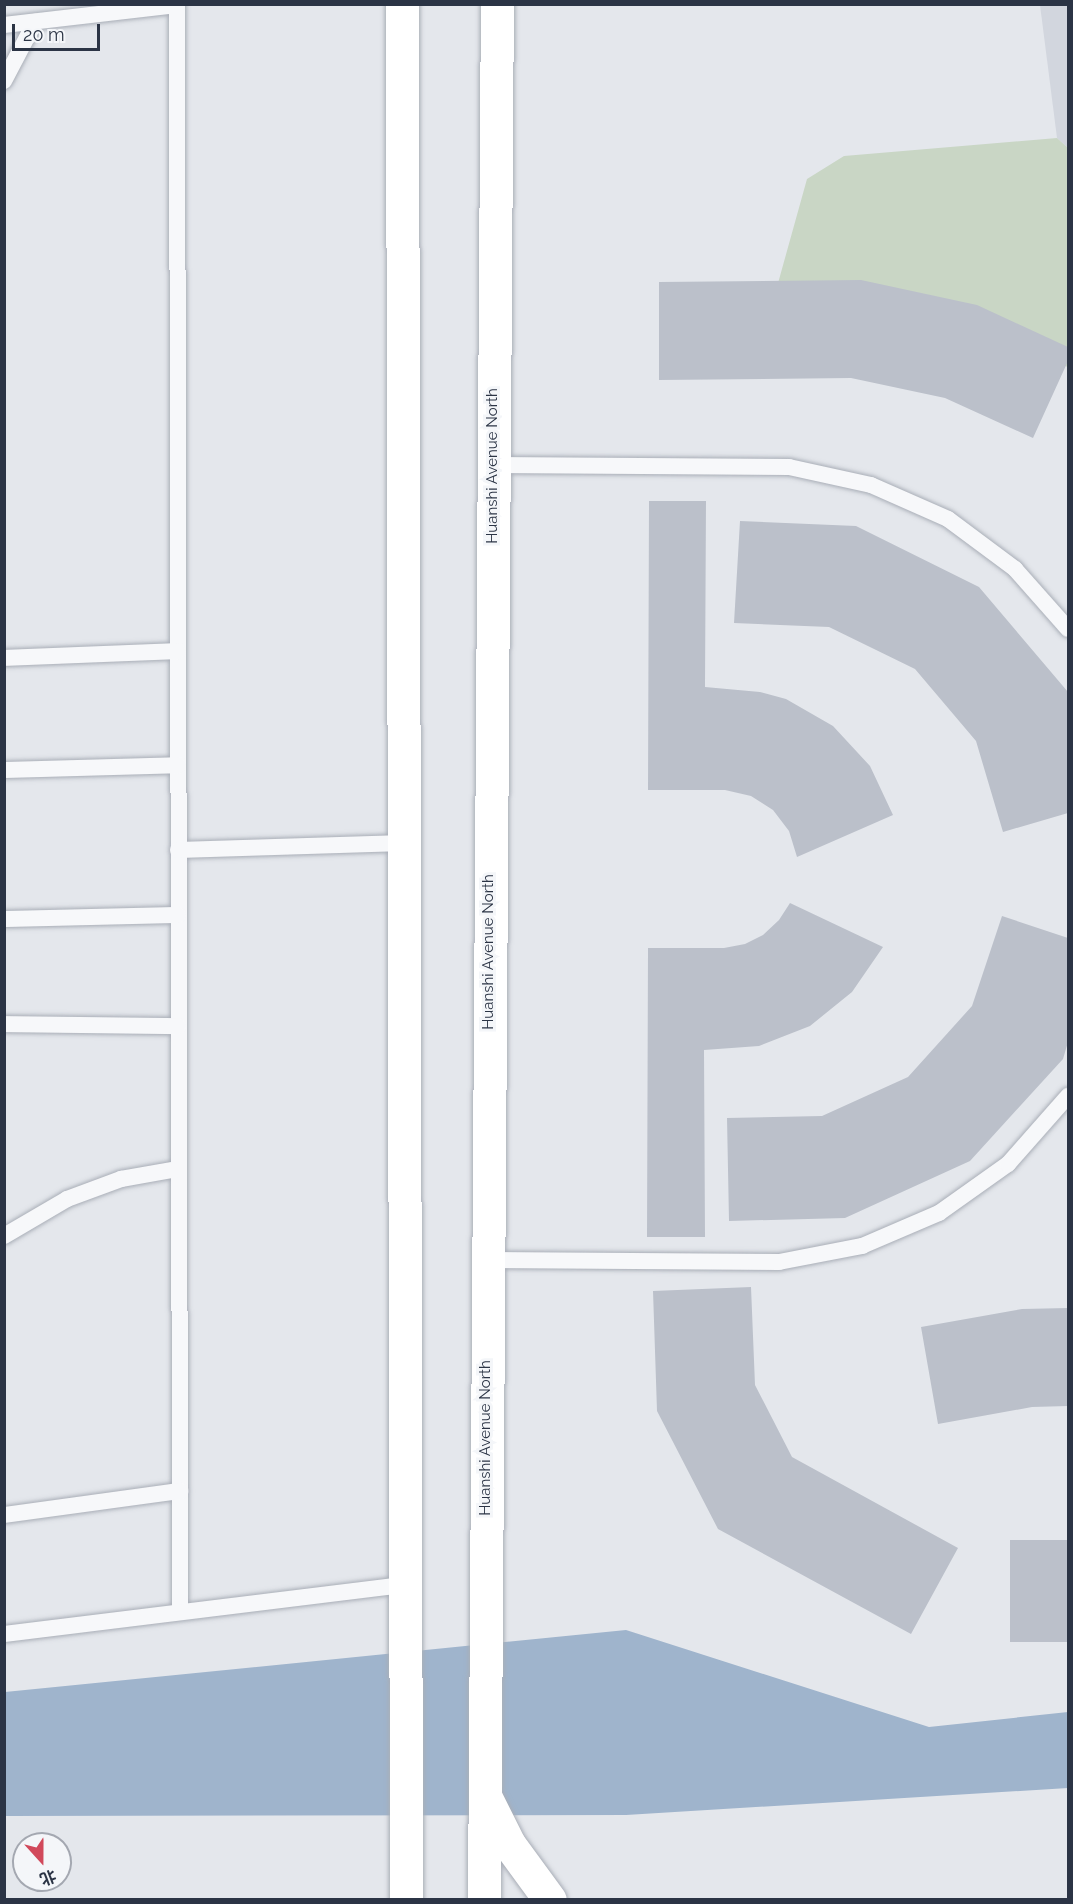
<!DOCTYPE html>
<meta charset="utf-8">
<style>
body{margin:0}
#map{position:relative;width:1073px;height:1904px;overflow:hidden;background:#e4e7ec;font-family:Raleway,"Noto Sans SC",sans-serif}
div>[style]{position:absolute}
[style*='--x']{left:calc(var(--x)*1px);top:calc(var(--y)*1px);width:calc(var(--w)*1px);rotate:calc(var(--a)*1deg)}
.built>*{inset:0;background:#d2d6de}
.green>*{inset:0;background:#c9d6c5}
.water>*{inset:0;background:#9fb4cc}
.building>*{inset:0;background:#bbc0ca;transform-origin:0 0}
.roads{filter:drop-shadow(0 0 2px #a9aeb7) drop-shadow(0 0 2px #a9aeb7)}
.service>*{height:16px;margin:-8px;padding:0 8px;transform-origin:8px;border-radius:8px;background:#f7f8fa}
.secondary>*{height:33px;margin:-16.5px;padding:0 16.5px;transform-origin:16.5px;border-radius:16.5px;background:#fff}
.primary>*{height:33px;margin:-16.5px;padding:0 16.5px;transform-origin:16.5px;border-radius:16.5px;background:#fff}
span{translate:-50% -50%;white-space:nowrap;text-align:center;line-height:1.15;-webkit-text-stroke:6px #f4f6f9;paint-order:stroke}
.street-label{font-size:15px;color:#2b3445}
.frame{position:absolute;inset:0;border:6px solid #2b3445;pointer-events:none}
.north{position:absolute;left:12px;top:1832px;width:60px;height:60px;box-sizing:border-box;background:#f4f6f9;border:2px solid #a4a8b1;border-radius:50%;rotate:159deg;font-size:16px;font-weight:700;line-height:24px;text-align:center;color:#2b3445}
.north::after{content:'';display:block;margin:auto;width:21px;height:27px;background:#d1495b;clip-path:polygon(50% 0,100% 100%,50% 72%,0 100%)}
.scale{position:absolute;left:12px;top:24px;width:88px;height:27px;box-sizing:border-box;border:3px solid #2b3445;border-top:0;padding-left:8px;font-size:18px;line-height:21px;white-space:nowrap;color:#2b3445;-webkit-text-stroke:4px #f4f6f9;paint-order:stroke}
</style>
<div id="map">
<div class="built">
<i style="clip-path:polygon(1040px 5px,1068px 5px,1068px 148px,1057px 138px)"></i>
</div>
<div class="green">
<i style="clip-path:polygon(1057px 138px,1068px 148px,1068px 367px,888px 308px,775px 294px,807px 179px,844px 156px)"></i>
</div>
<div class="water">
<i style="clip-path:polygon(626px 1630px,929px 1727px,1068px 1712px,1068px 1788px,626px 1815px,5px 1816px,5px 1692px)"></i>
</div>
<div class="building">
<i style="clip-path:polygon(861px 280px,977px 305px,1068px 347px,1068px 361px,1033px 438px,945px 398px,851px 378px,659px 380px,659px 282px)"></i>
<i style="clip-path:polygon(649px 501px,706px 501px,705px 687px,760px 692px,786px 699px,833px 726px,870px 766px,893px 815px,797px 857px,789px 831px,773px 810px,751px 796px,725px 790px,648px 790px)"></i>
<i style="clip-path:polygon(740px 521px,856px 526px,979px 587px,1068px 692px,1068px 813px,1003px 832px,976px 741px,915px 669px,829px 627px,734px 623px)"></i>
<i style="clip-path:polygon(790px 903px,883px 947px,852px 992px,810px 1026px,759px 1046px,704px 1050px,705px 1237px,647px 1237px,648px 948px,724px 948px,745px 944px,763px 935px,779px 920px)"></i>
<i style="clip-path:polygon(1002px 916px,1068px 938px,1068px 1042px,1063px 1059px,970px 1161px,845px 1218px,729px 1221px,727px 1118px,822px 1116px,908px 1077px,972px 1006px)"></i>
<i style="clip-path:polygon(751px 1287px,755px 1385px,792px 1457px,958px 1548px,911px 1634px,718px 1529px,657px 1411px,653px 1291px)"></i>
<i style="clip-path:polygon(1068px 1308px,1068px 1406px,1032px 1407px,938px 1424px,921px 1327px,1022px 1309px)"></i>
<i style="left:1068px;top:1540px;width:102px;height:58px;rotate:90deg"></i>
</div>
<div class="roads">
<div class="service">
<i style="--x:4;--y:25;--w:174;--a:-6.6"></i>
<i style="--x:177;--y:5;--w:1607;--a:89.89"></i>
<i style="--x:4;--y:81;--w:67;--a:-62.3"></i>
<i style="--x:493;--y:465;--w:296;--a:0.4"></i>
<i style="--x:789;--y:467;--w:84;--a:12.4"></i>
<i style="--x:871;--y:485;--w:84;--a:23.8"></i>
<i style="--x:948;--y:519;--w:84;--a:36.7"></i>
<i style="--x:1015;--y:569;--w:80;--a:48.5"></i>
<i style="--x:4;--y:658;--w:174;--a:-2.3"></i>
<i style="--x:4;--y:770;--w:174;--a:-1.6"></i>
<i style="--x:178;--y:850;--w:226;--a:-1.8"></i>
<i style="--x:4;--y:919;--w:174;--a:-1.3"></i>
<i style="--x:4;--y:1024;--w:174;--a:0.7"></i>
<i style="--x:4;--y:1236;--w:73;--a:-30.4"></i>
<i style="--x:67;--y:1199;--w:58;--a:-20.3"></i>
<i style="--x:121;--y:1179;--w:58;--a:-10"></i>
<i style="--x:487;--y:1260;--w:292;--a:0.4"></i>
<i style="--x:779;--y:1262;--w:85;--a:-10.9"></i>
<i style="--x:862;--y:1246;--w:84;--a:-23.2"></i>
<i style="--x:939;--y:1213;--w:85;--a:-35.4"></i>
<i style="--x:1008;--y:1164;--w:91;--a:-48.6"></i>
<i style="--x:4;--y:1515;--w:178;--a:-7.8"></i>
<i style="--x:4;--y:1634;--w:404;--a:-7"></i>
</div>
<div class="secondary">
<i style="--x:486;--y:1798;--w:51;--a:63.4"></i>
<i style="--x:509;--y:1844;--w:69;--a:53.8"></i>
</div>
<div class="primary">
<i style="--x:402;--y:4;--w:1896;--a:89.88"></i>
<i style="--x:484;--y:1900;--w:1896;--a:-89.61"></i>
</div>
</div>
<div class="street-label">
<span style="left:493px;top:466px;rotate:-90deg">Huanshi Avenue North</span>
<span style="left:489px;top:952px;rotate:-90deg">Huanshi Avenue North</span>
<span style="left:486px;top:1438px;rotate:-90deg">Huanshi Avenue North</span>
</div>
<div class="frame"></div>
<div class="north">北</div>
<div class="scale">20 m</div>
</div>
